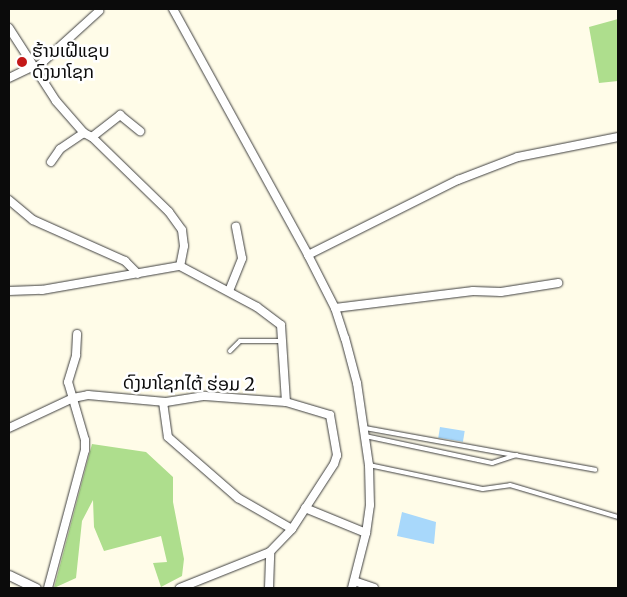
<!DOCTYPE html>
<meta charset="utf-8">
<style>
body{margin:0}
#map{position:relative;width:627px;height:597px;overflow:hidden;background:#fffce8;font-family:Merriweather,"Noto Sans Lao",serif}
div>[style]{position:absolute}
[style*='--x']{left:calc(var(--x)*1px);top:calc(var(--y)*1px);width:calc(var(--w)*1px);rotate:calc(var(--a)*1deg)}
.forest>*{inset:0;background:#aede8d}
.water>*{inset:0;background:#a8d8fb;transform-origin:0 0}
.roads{filter:drop-shadow(0 0 1px #3e3e3e) drop-shadow(0 0 1px #3e3e3e)}
.service>*{height:4px;margin:-2px;padding:0 2px;transform-origin:2px;border-radius:2px;background:#fff}
.minor>*{height:8px;margin:-4px;padding:0 4px;transform-origin:4px;border-radius:4px;background:#fff}
.tertiary>*{height:9px;margin:-4.5px;padding:0 4.5px;transform-origin:4.5px;border-radius:4.5px;background:#fff}
.dots>*{width:14px;height:14px;translate:-50% -50%;box-sizing:border-box;border:2px solid #fff;border-radius:50%}
span{translate:-50% -50%;white-space:nowrap;text-align:center;line-height:1.15;-webkit-text-stroke:5px #fff;paint-order:stroke}
.poi-label{font-size:18px;color:#0b0b0b}
.left{translate:0 -50%;text-align:left}
.street-label{font-size:18px;color:#0b0b0b}
.frame{position:absolute;inset:0;border:10px solid #0b0b0b;pointer-events:none}
</style>
<div id="map">
<div class="forest">
<i style="clip-path:polygon(618px 19px,618px 81px,599px 83px,589px 27px)"></i>
<i style="clip-path:polygon(92px 444px,146px 452px,173px 477px,173px 502px,184px 559px,182px 576px,161px 587px,153px 563px,167px 562px,161px 536px,104px 551px,94px 527px,93px 500px,82px 521px,76px 578px,54px 588px)"></i>
</div>
<div class="water">
<i style="left:440px;top:427px;width:25px;height:11px;rotate:9deg"></i>
<i style="clip-path:polygon(402px 512px,436px 522px,434px 544px,397px 536px)"></i>
</div>
<div class="roads">
<div class="service">
<i style="--x:230;--y:351;--w:14;--a:-45"></i>
<i style="--x:240;--y:341;--w:42;--a:0"></i>
<i style="--x:365;--y:428;--w:234;--a:10.3"></i>
<i style="--x:365;--y:436;--w:130;--a:12"></i>
<i style="--x:492;--y:463;--w:26;--a:-18"></i>
<i style="--x:369;--y:465;--w:116;--a:11.9"></i>
<i style="--x:483;--y:489;--w:27;--a:-8"></i>
<i style="--x:510;--y:485;--w:113;--a:16.5"></i>
</div>
<div class="minor">
<i style="--x:173;--y:9;--w:281;--a:61.2"></i>
<i style="--x:308;--y:255;--w:59;--a:63"></i>
<i style="--x:335;--y:308;--w:32;--a:72"></i>
<i style="--x:345;--y:338;--w:47;--a:75.1"></i>
<i style="--x:357;--y:383;--w:83;--a:81.7"></i>
<i style="--x:369;--y:465;--w:40;--a:88.6"></i>
<i style="--x:370;--y:505;--w:28;--a:98"></i>
<i style="--x:366;--y:533;--w:57;--a:104.3"></i>
<i style="--x:9;--y:28;--w:87;--a:57.2"></i>
<i style="--x:56;--y:101;--w:43;--a:48.8"></i>
<i style="--x:84;--y:133;--w:9;--a:27"></i>
<i style="--x:92;--y:137;--w:107;--a:44.2"></i>
<i style="--x:169;--y:212;--w:22;--a:54"></i>
<i style="--x:182;--y:230;--w:16;--a:83"></i>
<i style="--x:184;--y:246;--w:20;--a:101"></i>
<i style="--x:34;--y:70;--w:88;--a:-42.2"></i>
<i style="--x:9;--y:78;--w:25;--a:-26"></i>
<i style="--x:92;--y:137;--w:36;--a:-38"></i>
<i style="--x:120;--y:115;--w:26;--a:39"></i>
<i style="--x:51;--y:162;--w:16;--a:-55"></i>
<i style="--x:60;--y:149;--w:29;--a:-34"></i>
<i style="--x:9;--y:200;--w:31;--a:40"></i>
<i style="--x:33;--y:220;--w:101;--a:24"></i>
<i style="--x:125;--y:261;--w:18;--a:45"></i>
<i style="--x:308;--y:255;--w:168;--a:-26.6"></i>
<i style="--x:458;--y:180;--w:64;--a:-21"></i>
<i style="--x:518;--y:157;--w:102;--a:-11.3"></i>
<i style="--x:9;--y:291;--w:33;--a:-2"></i>
<i style="--x:42;--y:290;--w:140;--a:-9.9"></i>
<i style="--x:180;--y:266;--w:87;--a:28"></i>
<i style="--x:257;--y:307;--w:30;--a:37"></i>
<i style="--x:281;--y:325;--w:77;--a:86.3"></i>
<i style="--x:286;--y:402;--w:46;--a:16.5"></i>
<i style="--x:330;--y:415;--w:41;--a:80.1"></i>
<i style="--x:337;--y:455;--w:9;--a:108"></i>
<i style="--x:334;--y:464;--w:77;--a:122.9"></i>
<i style="--x:292;--y:529;--w:32;--a:134"></i>
<i style="--x:270;--y:552;--w:97;--a:158.2"></i>
<i style="--x:229;--y:291;--w:35;--a:-68"></i>
<i style="--x:242;--y:258;--w:32;--a:-101"></i>
<i style="--x:335;--y:308;--w:139;--a:-7"></i>
<i style="--x:473;--y:291;--w:28;--a:2"></i>
<i style="--x:501;--y:292;--w:58;--a:-9"></i>
<i style="--x:163;--y:402;--w:35;--a:82"></i>
<i style="--x:168;--y:437;--w:93;--a:41.1"></i>
<i style="--x:238;--y:498;--w:62;--a:29.9"></i>
<i style="--x:9;--y:428;--w:71;--a:-25.1"></i>
<i style="--x:73;--y:398;--w:15;--a:-11"></i>
<i style="--x:88;--y:395;--w:78;--a:5.1"></i>
<i style="--x:166;--y:402;--w:39;--a:-9"></i>
<i style="--x:205;--y:396;--w:81;--a:4.2"></i>
<i style="--x:305;--y:508;--w:66;--a:22.3"></i>
<i style="--x:354;--y:581;--w:21;--a:19"></i>
<i style="--x:48;--y:588;--w:143;--a:-75"></i>
<i style="--x:85;--y:450;--w:10;--a:-90"></i>
<i style="--x:85;--y:440;--w:60;--a:-106.3"></i>
<i style="--x:68;--y:382;--w:28;--a:-73"></i>
<i style="--x:76;--y:355;--w:21;--a:-87"></i>
<i style="--x:269;--y:588;--w:36;--a:-88"></i>
</div>
<div class="tertiary">
<i style="--x:9;--y:575;--w:30;--a:26"></i>
</div>
</div>
<div class="dots">
<i style="left:22px;top:62px;background:#c41919"></i>
</div>
<div class="poi-label">
<span class="left" style="left:32px;top:62px">ຮ້ານເຝີແຊບ<br>ດົງນາໂຊກ</span>
</div>
<div class="street-label">
<span style="left:189px;top:384px;rotate:1deg">ດົງນາໂຊກໄຕ້ ຮ່ອມ 2</span>
</div>
<div class="frame"></div>
</div>
